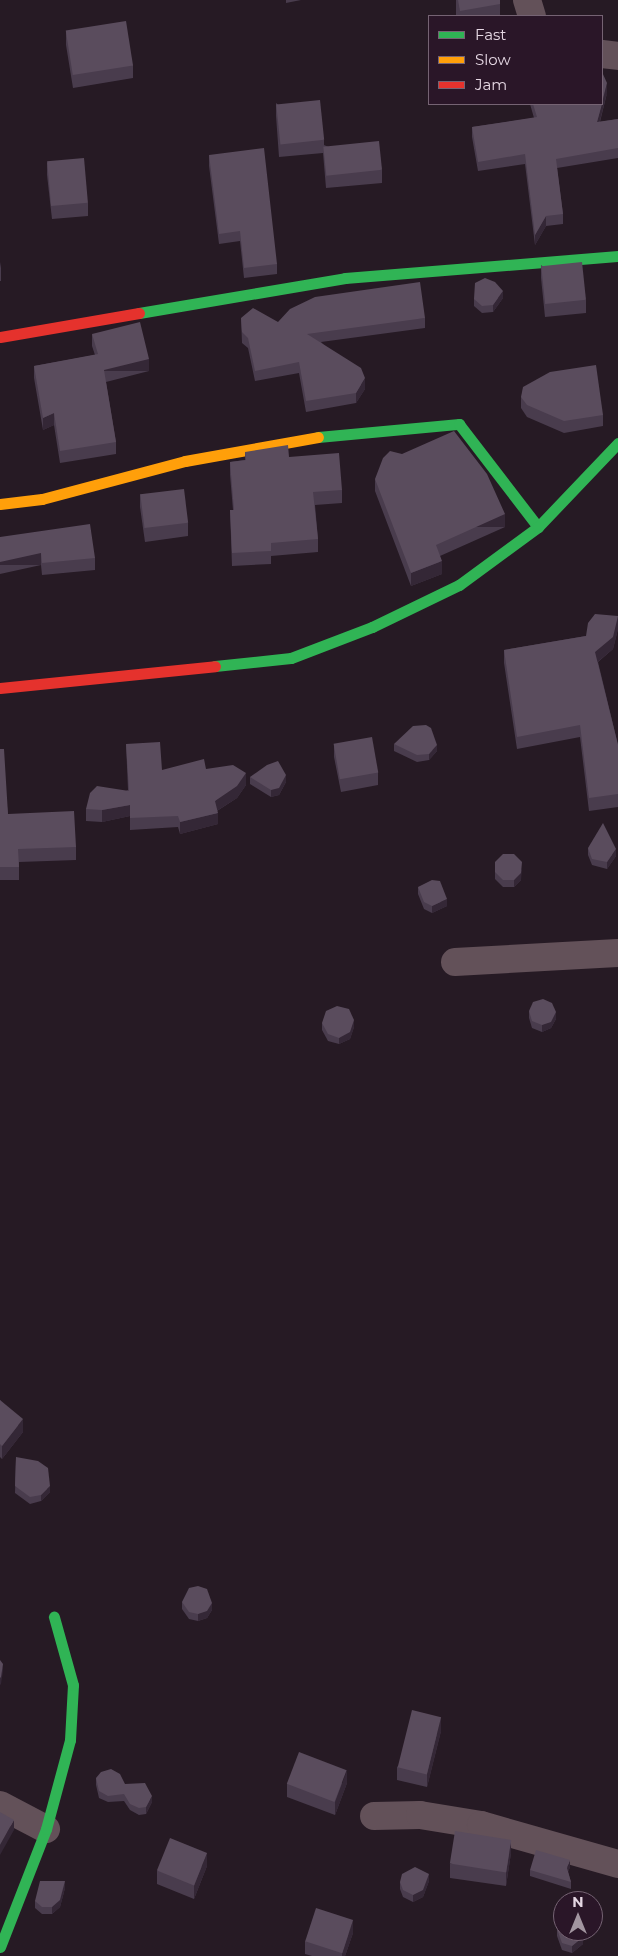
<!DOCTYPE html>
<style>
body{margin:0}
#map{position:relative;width:618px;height:1956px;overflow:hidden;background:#261a24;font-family:Montserrat,sans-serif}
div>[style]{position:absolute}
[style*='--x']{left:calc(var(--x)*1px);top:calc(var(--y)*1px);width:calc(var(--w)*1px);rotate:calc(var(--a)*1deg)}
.street>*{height:28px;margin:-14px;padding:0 14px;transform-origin:14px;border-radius:14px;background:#635159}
.fast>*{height:11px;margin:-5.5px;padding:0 5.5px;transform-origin:5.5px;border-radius:5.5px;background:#30b455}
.slow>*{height:11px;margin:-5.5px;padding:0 5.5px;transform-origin:5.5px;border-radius:5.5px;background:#ff9f0a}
.jam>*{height:11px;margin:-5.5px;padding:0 5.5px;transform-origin:5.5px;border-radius:5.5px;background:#e5322d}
.wall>*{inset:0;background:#493c4d;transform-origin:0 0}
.shaded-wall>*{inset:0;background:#342736;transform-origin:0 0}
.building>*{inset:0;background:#5a4c5d;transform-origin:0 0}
span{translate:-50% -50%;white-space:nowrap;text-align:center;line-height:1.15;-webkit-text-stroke:4px #2a1628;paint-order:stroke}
.legend{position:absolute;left:428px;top:15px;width:175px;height:90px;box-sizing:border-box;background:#2a1628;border:1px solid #756373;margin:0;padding:6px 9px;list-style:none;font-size:15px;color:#e5d7e3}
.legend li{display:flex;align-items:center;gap:10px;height:25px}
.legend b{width:25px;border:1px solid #756373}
.north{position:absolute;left:553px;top:1891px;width:50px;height:50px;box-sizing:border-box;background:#2a1628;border:1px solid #756373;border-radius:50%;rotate:0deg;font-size:14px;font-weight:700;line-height:20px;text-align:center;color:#e5d7e3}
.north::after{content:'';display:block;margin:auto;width:18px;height:22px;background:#a295a0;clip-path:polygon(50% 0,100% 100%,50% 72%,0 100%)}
</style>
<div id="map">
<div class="street">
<i style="--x:527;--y:0;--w:17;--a:73"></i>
<i style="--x:602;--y:54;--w:16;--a:7"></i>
<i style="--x:455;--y:962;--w:163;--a:-3.2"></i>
<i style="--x:0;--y:1805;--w:52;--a:27.6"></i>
<i style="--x:374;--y:1816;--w:46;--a:-1.2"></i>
<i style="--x:420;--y:1815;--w:62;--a:9.3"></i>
<i style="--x:481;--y:1825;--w:142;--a:15.9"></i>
</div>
<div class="fast">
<i style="--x:139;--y:313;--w:209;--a:-9.6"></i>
<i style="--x:345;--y:278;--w:274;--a:-4.6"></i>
<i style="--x:318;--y:437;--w:142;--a:-5.3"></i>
<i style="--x:459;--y:424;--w:130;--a:52.5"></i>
<i style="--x:215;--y:666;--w:76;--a:-6"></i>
<i style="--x:291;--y:658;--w:87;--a:-20.9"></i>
<i style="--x:372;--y:627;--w:97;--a:-25.8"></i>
<i style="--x:459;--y:585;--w:98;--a:-36.3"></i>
<i style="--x:538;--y:527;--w:116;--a:-46.4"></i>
<i style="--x:0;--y:1947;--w:127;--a:-68.7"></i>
<i style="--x:46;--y:1829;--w:92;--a:-74.9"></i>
<i style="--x:70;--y:1740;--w:55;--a:-86.9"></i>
<i style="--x:73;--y:1685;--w:71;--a:-105.6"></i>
</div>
<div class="slow">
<i style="--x:0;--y:504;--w:42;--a:-6.8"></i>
<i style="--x:42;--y:499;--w:148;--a:-14.9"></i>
<i style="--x:185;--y:461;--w:135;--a:-10.2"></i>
</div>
<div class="jam">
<i style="--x:0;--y:337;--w:141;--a:-9.8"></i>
<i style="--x:0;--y:688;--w:216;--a:-5.8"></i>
</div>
<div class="wall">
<i style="clip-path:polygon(286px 0,301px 0,286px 3px)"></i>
<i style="left:456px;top:0;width:44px;height:16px"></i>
<i style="clip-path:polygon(66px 32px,133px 65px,133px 78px,73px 88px,66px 45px)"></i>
<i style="clip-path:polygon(607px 93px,600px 122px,618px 119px,618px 158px,557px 168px,563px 214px,563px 224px,546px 226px,535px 245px,525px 164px,478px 171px,472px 137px,472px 127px,534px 118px,530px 104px,602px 104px)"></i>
<i style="clip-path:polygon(276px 103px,324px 140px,324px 145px,382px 170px,382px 183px,326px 188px,323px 153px,279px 157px,276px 116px)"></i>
<i style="clip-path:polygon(209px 155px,277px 264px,277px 274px,244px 278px,240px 241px,219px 244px,209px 166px)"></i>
<i style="clip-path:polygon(47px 162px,88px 203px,88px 216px,52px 219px,47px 175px)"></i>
<i style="clip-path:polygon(0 262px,1px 268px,1px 281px,0 281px)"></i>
<i style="clip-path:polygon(541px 265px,586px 300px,586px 313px,545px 317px,541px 278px)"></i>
<i style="clip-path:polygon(503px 298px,493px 312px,482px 313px,474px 306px,474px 299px)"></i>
<i style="clip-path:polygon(241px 318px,278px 322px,425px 318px,425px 328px,321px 342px,365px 389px,356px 403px,306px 412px,299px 373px,255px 381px,248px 348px,242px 343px)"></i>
<i style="clip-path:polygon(92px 334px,149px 371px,106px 382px,116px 442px,116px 454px,60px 463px,54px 425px,43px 430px,34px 378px,34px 366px,95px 355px,92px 346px)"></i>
<i style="clip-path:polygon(521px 397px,603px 415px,603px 426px,564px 433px,527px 417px,521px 408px)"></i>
<i style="clip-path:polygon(245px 452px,289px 457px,342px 490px,342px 503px,315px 505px,318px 539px,318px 552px,271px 556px,271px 564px,232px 566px,230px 510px,233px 510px,230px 475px,230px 462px,245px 460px)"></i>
<i style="clip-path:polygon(375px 479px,505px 527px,440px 556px,442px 574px,411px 586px,375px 491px)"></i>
<i style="clip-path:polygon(140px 494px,188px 523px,188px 536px,145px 542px,140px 507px)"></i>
<i style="clip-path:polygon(0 537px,95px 558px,95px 570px,42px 575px,41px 565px,0 574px)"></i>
<i style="clip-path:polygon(618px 629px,613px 649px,598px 662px,618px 745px,618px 807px,589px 811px,580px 737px,517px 749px,504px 663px,504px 650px,586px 636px)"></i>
<i style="clip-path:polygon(126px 744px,162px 770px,206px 769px,246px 785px,237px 798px,217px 811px,218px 824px,180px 834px,178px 827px,130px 830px,130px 816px,102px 822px,86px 821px,86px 809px,128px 790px)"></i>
<i style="clip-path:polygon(334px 744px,378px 772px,378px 785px,341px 792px,334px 757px)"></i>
<i style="clip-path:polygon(394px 744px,437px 751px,429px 760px,417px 762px,394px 751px)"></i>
<i style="clip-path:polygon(0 749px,8px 814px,76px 847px,76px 860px,19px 862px,19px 880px,0 880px)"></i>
<i style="clip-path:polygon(250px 777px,286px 782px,279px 795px,271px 797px,250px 784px)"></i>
<i style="clip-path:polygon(588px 848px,616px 856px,607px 869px,592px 865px,588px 855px)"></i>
<i style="clip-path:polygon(495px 862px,521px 880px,514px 887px,503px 887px,495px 879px)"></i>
<i style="clip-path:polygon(418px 887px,447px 906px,432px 913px,424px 909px,418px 894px)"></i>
<i style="clip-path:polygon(529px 1011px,556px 1019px,551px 1028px,542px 1032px,532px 1028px,529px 1018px)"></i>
<i style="clip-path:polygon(322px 1023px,354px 1027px,350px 1039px,339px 1044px,328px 1041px,322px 1030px)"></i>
<i style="clip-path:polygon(0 1400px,23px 1432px,2px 1459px,0 1457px)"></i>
<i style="clip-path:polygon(16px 1457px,50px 1492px,41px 1501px,30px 1504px,15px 1493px)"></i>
<i style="clip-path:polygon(182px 1602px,212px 1610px,207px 1618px,198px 1621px,189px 1619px,182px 1609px)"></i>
<i style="clip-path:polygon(441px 1731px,427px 1787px,397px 1780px,397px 1767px)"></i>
<i style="clip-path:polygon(96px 1778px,125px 1784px,152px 1802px,146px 1814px,139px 1815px,130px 1810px,124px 1801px,108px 1802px,99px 1798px,96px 1785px)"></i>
<i style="clip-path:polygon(347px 1783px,335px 1815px,287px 1797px,287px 1784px)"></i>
<i style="clip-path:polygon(511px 1853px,506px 1886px,450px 1878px,450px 1864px)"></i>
<i style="clip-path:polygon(207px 1866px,194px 1899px,157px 1884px,157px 1871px)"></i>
<i style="clip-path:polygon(570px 1867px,568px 1872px,571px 1882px,571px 1889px,530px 1876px,530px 1870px)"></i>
<i style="clip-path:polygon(429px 1881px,423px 1897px,413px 1902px,403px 1897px,400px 1889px,400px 1882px)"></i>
<i style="clip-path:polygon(65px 1888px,60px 1907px,52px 1914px,42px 1914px,35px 1908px,35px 1901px)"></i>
<i style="clip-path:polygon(557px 1929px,583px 1944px,572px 1953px,562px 1950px,557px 1936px)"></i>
<i style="clip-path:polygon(353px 1933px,345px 1956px,312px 1956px,305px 1954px,305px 1941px)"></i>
</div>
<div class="shaded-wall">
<i style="clip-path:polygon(607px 83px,607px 93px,597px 132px,597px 122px)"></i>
<i style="clip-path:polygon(546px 216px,546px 226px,535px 245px,535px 235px)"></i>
<i style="clip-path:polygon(503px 291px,503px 298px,493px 312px,493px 305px)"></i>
<i style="left:149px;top:359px;width:12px;height:46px;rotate:90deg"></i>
<i style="clip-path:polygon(365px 378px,365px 389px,356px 403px,356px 393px)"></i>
<i style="clip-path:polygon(54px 413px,54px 425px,43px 430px,43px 418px)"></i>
<i style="left:505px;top:514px;width:13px;height:76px;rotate:90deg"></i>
<i style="left:41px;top:553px;width:12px;height:42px;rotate:90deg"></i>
<i style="clip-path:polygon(442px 561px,442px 574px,411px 586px,411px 573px)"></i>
<i style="clip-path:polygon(618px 616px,618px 629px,613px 649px,595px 664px,595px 652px)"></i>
<i style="clip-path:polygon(437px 745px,437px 751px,429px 760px,429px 754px)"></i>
<i style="clip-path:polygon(246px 773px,246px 785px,237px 798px,215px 812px,215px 801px)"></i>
<i style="clip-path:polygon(286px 775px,286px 782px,279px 795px,271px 797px,271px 790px)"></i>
<i style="clip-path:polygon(130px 805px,130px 816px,102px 822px,102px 810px)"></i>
<i style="clip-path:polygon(218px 813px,218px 824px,180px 834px,180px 822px)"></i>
<i style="clip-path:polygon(616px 849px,616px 856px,607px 869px,607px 862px)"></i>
<i style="clip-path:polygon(522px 869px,521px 880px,514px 887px,514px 880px)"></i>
<i style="clip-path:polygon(447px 899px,447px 906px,432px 913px,432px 906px)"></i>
<i style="clip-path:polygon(556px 1012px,556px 1019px,551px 1028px,542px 1032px,542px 1025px)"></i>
<i style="clip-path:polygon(354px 1020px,354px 1027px,350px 1039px,339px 1044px,339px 1038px)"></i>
<i style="clip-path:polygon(23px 1419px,23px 1432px,2px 1459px,2px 1446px)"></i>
<i style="clip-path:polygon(50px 1486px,50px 1492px,41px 1501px,41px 1495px)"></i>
<i style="clip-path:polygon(212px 1603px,212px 1610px,207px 1618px,198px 1621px,198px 1614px)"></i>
<i style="clip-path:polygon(3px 1664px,3px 1671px,1px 1684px,0 1685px,0 1678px)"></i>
<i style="clip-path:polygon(441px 1717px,441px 1731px,427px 1787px,427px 1774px)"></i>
<i style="clip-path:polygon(347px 1770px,347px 1783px,335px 1815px,335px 1802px)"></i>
<i style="clip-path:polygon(152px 1796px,152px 1802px,146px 1814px,146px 1807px)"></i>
<i style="clip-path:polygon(14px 1820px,14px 1830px,0 1855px,0 1845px)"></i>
<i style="clip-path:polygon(511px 1840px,511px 1853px,506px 1886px,506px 1873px)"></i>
<i style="clip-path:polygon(207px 1853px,207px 1866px,194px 1899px,194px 1886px)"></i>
<i style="clip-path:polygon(570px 1860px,570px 1867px,567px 1875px,567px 1868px)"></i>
<i style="clip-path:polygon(429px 1874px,429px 1881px,423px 1897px,413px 1902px,413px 1895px)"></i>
<i style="clip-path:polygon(65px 1881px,65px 1888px,60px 1907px,52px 1914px,52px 1907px)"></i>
<i style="clip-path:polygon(353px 1920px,353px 1933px,345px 1956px,342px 1956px,342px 1953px)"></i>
<i style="clip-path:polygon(583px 1937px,583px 1944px,572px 1953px,572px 1946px)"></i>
</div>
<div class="building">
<i style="clip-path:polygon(458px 0,500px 0,500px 4px,460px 11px)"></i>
<i style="left:126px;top:21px;width:45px;height:61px;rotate:81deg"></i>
<i style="clip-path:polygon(602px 72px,607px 83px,602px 103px)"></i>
<i style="left:320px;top:100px;width:40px;height:44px;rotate:84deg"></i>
<i style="clip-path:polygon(533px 104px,602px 104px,597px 122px,618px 119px,618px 148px,556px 159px,563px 214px,546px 216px,535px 235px,525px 154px,478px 162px,472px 127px,537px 117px)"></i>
<i style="left:379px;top:141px;width:29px;height:56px;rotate:84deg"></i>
<i style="clip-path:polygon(264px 148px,277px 264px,244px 268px,240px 231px,219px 234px,209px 155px)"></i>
<i style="left:84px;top:158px;width:45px;height:37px;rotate:85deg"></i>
<i style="left:582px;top:262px;width:38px;height:41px;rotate:84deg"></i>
<i style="clip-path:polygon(485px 278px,495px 282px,503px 291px,493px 305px,482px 306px,474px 299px,475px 283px)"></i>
<i style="clip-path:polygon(420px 282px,425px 318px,307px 334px,361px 368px,365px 378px,356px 393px,306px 401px,299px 362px,255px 371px,248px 338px,242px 332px,241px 318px,253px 308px,278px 322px,290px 309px,315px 297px)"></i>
<i style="clip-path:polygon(140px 322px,149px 359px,104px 370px,116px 442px,60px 451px,54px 413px,43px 418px,34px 366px,98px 354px,92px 334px)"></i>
<i style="clip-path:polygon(596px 365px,603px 415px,564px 421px,527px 405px,521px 397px,523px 387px,550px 372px)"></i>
<i style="clip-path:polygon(454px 431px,487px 474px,505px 514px,436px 545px,442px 561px,411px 573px,375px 479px,383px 458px,390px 451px,402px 454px)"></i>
<i style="clip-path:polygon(288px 445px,289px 457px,339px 453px,342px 490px,313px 492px,318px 539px,271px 543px,271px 551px,232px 553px,230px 510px,234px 510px,230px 462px,246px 460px,245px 452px)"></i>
<i style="left:184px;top:489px;width:34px;height:44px;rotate:83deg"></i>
<i style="clip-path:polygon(90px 524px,95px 558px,42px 563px,41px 553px,0 562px,0 537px)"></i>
<i style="clip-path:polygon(595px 614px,618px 616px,613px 637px,595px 652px,618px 745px,618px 794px,589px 798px,580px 725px,517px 737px,504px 650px,586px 636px,588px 623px)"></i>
<i style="clip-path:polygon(426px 725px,431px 728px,437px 745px,429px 754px,417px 755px,394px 744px,413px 726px)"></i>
<i style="left:372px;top:737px;width:36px;height:39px;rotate:80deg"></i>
<i style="clip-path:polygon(160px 742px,162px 770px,204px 759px,206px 769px,233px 765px,246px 773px,237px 786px,215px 801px,218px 813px,180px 822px,178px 816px,130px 818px,130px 805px,102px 810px,86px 809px,90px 793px,97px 786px,129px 791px,126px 744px)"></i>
<i style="clip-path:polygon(0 749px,4px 749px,8px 814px,74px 811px,76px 847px,18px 849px,19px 867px,0 867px)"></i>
<i style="clip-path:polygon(278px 761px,286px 775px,279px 788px,271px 790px,250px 777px,267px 765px)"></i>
<i style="clip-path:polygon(603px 823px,616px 849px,607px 862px,592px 859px,588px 848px)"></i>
<i style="clip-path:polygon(503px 854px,514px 854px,522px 862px,521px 873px,514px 880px,503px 880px,495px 872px,495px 862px)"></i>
<i style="clip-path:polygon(432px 880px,440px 881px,447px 899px,432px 906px,424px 902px,418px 887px)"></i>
<i style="clip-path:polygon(543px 999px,552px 1003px,556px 1012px,551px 1022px,542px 1025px,532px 1021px,529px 1011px,533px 1002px)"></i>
<i style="clip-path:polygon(337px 1006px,349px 1009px,354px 1020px,350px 1032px,339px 1038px,328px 1034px,322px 1023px,326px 1011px)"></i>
<i style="clip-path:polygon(0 1400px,23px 1419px,2px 1446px,0 1444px)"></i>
<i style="clip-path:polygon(16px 1457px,38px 1461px,48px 1468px,50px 1486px,41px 1495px,30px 1497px,15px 1486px)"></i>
<i style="clip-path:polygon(198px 1586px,207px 1589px,212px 1603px,207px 1611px,198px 1614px,189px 1612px,182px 1602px,189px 1588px)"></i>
<i style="clip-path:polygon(0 1660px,3px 1664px,1px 1677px,0 1678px)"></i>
<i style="left:412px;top:1710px;width:30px;height:59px;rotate:14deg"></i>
<i style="left:299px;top:1752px;width:51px;height:34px;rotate:21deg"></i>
<i style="clip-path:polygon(111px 1769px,120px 1774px,125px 1784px,145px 1783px,152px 1796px,146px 1807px,139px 1808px,130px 1804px,124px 1794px,108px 1796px,99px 1791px,96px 1778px,101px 1772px)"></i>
<i style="clip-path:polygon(0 1812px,14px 1820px,0 1845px)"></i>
<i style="left:455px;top:1831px;width:57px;height:33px;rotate:9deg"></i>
<i style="left:170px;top:1838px;width:40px;height:35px;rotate:22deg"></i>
<i style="clip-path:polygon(536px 1850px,570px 1860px,567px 1868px,571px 1882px,530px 1870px)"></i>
<i style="clip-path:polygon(415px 1867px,429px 1874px,423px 1890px,413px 1895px,403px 1890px,400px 1882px,402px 1874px)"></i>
<i style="clip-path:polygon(40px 1881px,65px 1881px,60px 1900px,52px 1907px,42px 1907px,35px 1901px)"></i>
<i style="left:316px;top:1908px;width:39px;height:35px;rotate:18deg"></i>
<i style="clip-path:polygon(563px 1923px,563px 1931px,582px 1931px,583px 1937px,572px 1946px,562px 1943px,557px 1929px)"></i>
</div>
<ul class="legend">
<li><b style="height:6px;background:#30b455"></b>Fast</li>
<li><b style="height:6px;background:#ff9f0a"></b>Slow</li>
<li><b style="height:6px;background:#e5322d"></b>Jam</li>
</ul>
<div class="north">N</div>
</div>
